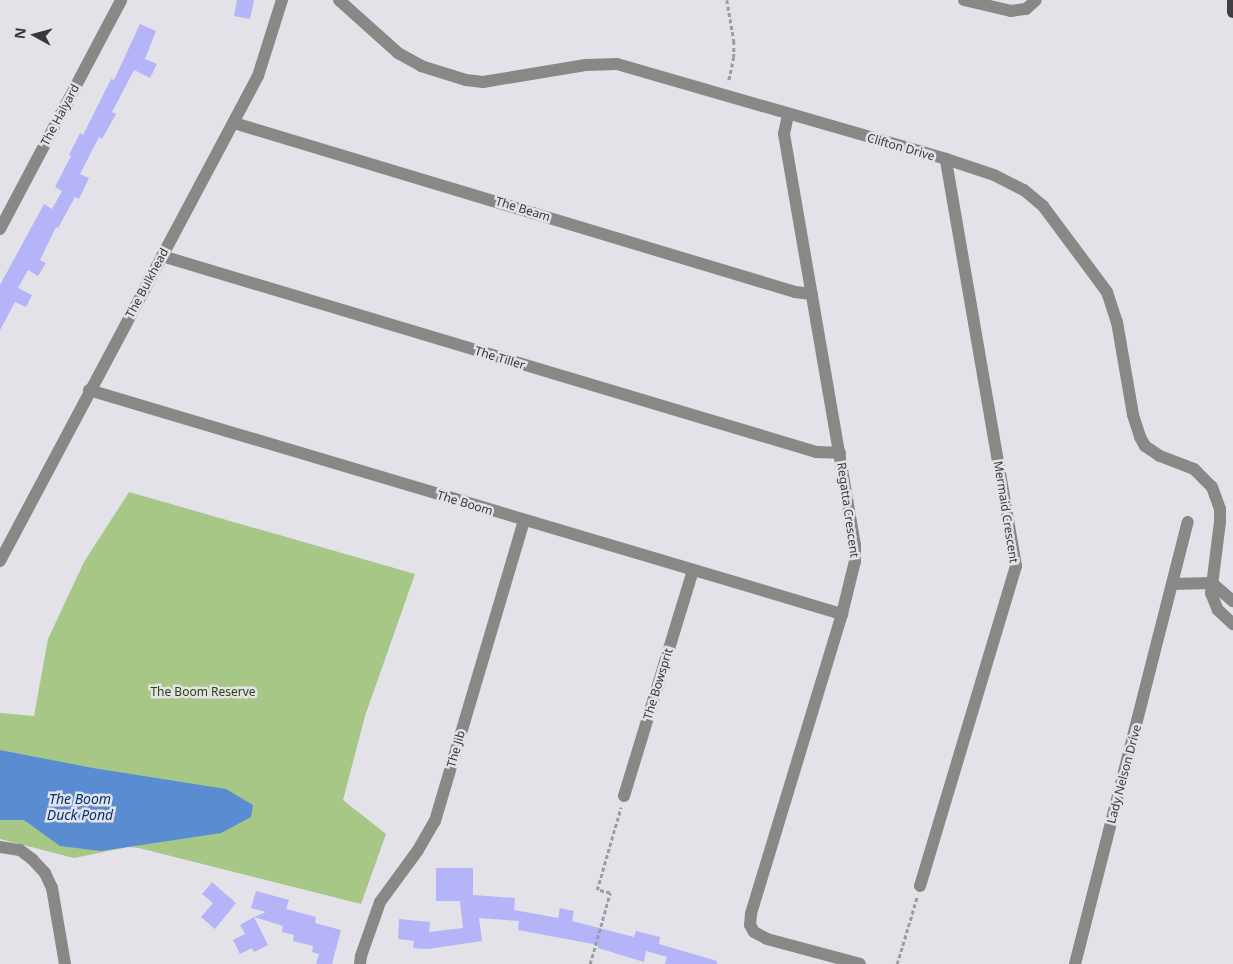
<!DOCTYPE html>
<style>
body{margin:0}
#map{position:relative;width:1233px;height:964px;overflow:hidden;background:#e2e2e8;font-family:"Noto Sans",sans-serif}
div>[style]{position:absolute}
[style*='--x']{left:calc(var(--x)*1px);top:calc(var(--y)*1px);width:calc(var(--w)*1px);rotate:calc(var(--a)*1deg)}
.green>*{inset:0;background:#a7c786}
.water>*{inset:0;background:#5a8cd2}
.building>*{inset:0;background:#b5b4f8}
.path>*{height:2.5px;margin-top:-1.25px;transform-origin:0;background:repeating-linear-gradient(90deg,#9d9da1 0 4px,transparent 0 6.5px)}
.minor>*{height:12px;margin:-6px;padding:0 6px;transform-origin:6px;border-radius:6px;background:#8a8787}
.major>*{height:12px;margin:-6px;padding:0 6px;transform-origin:6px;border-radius:6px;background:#433e3f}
span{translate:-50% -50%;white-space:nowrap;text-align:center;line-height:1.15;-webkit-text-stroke:5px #e2e2e8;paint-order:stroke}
.street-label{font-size:12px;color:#39393b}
.park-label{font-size:12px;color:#2d4607}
.water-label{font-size:14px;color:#013574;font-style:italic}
.north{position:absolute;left:10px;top:10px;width:50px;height:50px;-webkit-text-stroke:4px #e2e2e8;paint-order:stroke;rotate:277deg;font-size:14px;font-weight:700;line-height:20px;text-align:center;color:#39393b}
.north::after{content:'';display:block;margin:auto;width:18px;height:22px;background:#39393b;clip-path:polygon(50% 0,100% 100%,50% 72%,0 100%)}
</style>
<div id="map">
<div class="green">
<i style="clip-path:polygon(129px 492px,415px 574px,365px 716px,343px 800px,386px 834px,361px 904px,139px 848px,128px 847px,74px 858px,0 839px,0 713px,34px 716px,48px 639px,84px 562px)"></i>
</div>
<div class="water">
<i style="clip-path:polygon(0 750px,93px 768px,226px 789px,253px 805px,251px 817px,221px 833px,188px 838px,101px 851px,60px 846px,24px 820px,0 820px)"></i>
</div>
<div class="building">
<i style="clip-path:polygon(237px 0,254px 0,250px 19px,234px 16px)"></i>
<i style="clip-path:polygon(140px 24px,156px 31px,145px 59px,157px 64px,150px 78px,134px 70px,112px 112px,116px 114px,102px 139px,99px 137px,80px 174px,89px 178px,79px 199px,75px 197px,58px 228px,56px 227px,40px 260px,46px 263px,38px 276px,28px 270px,18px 288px,32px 295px,26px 307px,15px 302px,0 330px,0 285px,44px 204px,52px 209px,62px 191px,55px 187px,71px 156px,69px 155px,80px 133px,83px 135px,111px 79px,114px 80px)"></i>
<i style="clip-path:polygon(436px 868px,473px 868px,473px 895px,515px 898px,514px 910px,558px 918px,560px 908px,574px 911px,572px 921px,634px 937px,636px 931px,660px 937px,659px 944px,717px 961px,717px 964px,665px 964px,667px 957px,646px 951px,644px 962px,598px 948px,598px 945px,518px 930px,519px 921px,479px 918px,482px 941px,428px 949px,413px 948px,414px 941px,398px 939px,399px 919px,430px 922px,429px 932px,463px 928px,460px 901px,436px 901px)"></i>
<i style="clip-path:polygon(212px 882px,236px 903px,215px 929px,201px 917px,213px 903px,202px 894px)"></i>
<i style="clip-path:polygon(256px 891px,289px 900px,286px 909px,316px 917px,315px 923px,341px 930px,332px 964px,316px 964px,319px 954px,312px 952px,313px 946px,293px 941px,294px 935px,282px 932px,283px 926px,254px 917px,266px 912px,251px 908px)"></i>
<i style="clip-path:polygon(254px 917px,268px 945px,254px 952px,252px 948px,240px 954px,233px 940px,245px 934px,240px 925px)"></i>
</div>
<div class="path">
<i style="--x:727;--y:0;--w:42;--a:80.3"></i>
<i style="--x:734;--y:41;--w:16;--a:90"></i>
<i style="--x:734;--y:57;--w:25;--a:102"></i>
<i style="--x:590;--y:964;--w:74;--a:-74.3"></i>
<i style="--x:610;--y:893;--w:13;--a:-167"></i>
<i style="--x:597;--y:890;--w:86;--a:-73.9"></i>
<i style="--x:897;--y:964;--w:70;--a:-73.4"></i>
</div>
<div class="minor">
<i style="--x:339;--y:0;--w:79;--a:41.9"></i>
<i style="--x:398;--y:53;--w:26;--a:29"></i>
<i style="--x:421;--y:66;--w:47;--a:17.3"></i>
<i style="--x:466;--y:80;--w:17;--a:7"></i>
<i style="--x:483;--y:82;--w:104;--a:-9.4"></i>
<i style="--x:586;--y:65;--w:31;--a:-2"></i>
<i style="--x:617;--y:64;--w:342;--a:16.1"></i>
<i style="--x:946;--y:159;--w:51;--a:18.4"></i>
<i style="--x:994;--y:175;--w:34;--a:27"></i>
<i style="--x:1024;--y:190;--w:25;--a:40"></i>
<i style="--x:1043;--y:206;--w:107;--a:53.3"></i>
<i style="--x:1107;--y:292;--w:32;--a:72"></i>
<i style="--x:1117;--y:322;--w:94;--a:80.2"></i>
<i style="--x:1133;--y:415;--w:23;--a:72"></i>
<i style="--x:1140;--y:437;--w:10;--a:61"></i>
<i style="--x:1145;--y:446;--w:18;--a:34"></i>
<i style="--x:1160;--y:456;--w:36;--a:21"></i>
<i style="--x:1194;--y:469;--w:25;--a:45"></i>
<i style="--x:1212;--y:487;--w:23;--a:70"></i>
<i style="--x:1220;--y:509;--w:13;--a:90"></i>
<i style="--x:1220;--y:522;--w:72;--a:97.2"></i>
<i style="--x:1211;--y:593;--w:18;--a:68"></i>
<i style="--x:1218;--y:610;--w:21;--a:43"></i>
<i style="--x:964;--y:0;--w:48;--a:13.2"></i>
<i style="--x:1011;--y:11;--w:15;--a:-8"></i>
<i style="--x:1026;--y:9;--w:13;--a:-42"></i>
<i style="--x:788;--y:115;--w:19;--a:102"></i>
<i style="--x:784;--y:134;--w:417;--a:80.2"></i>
<i style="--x:855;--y:545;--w:16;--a:90"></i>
<i style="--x:855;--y:561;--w:55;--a:103.8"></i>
<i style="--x:842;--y:614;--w:313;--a:106.9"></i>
<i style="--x:751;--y:914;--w:11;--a:95"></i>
<i style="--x:750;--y:925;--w:8;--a:60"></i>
<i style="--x:754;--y:932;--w:15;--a:28"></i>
<i style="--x:767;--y:939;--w:96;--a:15"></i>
<i style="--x:234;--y:123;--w:586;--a:16.76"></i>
<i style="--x:795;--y:292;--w:17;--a:7"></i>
<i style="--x:0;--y:229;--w:259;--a:-62.1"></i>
<i style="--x:162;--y:256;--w:683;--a:16.68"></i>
<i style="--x:816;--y:452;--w:24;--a:2"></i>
<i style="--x:89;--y:390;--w:786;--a:16.57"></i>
<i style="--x:0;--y:561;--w:549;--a:-61.99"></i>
<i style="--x:258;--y:76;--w:80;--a:-72.5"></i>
<i style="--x:1212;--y:583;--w:28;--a:41"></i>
<i style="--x:1172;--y:584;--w:40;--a:-1.4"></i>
<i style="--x:624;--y:796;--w:235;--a:-73"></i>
<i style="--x:0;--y:847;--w:20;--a:9"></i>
<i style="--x:20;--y:850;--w:15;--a:37"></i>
<i style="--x:32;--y:859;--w:19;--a:47"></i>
<i style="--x:45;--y:873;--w:17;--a:65"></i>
<i style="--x:52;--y:888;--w:77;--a:80.3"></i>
<i style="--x:920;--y:886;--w:334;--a:-73.3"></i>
<i style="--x:1016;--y:566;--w:413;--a:-99.8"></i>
<i style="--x:360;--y:964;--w:8;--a:-83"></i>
<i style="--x:361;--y:956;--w:57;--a:-70.6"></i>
<i style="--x:380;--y:902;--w:64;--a:-53.8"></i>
<i style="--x:418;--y:850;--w:34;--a:-60"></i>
<i style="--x:435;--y:821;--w:314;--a:-73.5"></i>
<i style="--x:1075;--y:964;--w:456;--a:-75.7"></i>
</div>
<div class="major">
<i style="--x:1233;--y:0;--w:12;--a:90"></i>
</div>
<div class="street-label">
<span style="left:60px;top:115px;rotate:-62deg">The Halyard</span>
<span style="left:901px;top:147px;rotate:16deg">Clifton Drive</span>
<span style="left:523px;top:209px;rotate:17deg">The Beam</span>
<span style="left:147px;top:283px;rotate:-62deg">The Bulkhead</span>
<span style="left:500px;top:358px;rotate:17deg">The Tiller</span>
<span style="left:465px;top:503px;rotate:17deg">The Boom</span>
<span style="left:848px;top:510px;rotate:82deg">Regatta Crescent</span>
<span style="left:1006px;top:512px;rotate:81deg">Mermaid Crescent</span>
<span style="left:658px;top:684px;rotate:-73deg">The Bowsprit</span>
<span style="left:456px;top:749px;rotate:-74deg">The Jib</span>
<span style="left:1124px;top:774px;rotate:-75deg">Lady Nelson Drive</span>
</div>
<div class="park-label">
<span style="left:203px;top:692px">The Boom Reserve</span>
</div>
<div class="water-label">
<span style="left:80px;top:807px">The Boom<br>Duck Pond</span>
</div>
<div class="north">N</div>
</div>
